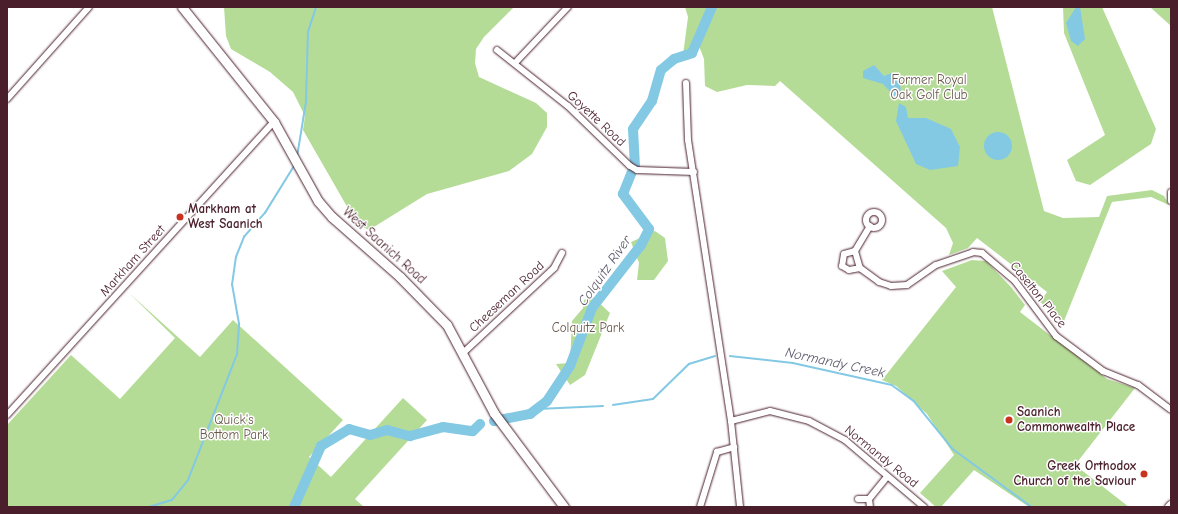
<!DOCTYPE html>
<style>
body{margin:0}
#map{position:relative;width:1178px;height:514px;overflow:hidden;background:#fff;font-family:"Comic Neue",sans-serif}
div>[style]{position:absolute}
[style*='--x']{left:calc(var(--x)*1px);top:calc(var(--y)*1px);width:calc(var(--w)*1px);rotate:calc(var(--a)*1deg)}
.green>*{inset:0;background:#b5dc97}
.water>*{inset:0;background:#83c9e4}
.round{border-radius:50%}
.stream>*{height:1.5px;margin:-0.75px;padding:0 0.75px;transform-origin:0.75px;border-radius:0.75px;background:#83c9e4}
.river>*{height:10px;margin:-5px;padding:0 5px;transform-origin:5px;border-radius:5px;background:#83c9e4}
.roads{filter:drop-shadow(0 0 1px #4a1f2b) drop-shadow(0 0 1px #4a1f2b)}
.minor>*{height:6px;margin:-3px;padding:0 3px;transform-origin:3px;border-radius:3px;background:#fff}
.minor>.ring{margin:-3px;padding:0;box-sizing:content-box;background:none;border:6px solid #fff;border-radius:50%}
.tertiary>*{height:8px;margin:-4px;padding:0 4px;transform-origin:4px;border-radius:4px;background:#fff}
.secondary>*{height:9px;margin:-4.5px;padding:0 4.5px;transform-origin:4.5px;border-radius:4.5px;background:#fff}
.dots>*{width:11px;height:11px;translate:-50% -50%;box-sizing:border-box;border:2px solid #fff;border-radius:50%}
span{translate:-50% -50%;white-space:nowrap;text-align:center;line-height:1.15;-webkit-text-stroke:3px #fff;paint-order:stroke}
.park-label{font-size:13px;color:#6a584b}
.street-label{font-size:13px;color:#4a1f2b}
.poi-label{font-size:13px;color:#4a1f2b;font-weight:700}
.left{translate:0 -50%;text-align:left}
.right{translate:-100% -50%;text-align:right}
.water-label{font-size:14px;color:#5e5a6c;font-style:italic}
.frame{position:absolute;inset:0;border:8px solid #4a1f2b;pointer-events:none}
</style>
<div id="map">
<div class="green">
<i style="clip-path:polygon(224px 7px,514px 7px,484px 37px,476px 49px,475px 63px,479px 77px,536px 103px,547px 113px,547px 127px,532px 154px,509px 171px,427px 194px,369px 230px,357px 224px,303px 130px,305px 116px,293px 92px,270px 72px,231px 49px,226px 36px)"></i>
<i style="clip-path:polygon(685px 7px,992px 7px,1044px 211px,1063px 218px,1099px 217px,1107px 196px,1152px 190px,1164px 196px,1169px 205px,1151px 197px,1112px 202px,1064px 321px,1040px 302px,1047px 292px,977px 238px,968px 248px,949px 255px,953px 243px,946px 228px,780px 81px,775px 86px,747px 85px,717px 92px,705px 86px,704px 59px,699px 46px,694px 52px,683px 55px,688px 17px)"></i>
<i style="clip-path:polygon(1063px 7px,1102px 7px,1156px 129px,1151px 144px,1090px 185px,1076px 181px,1067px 160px,1105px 135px,1064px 33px)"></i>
<i style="clip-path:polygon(1150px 7px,1171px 7px,1171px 26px)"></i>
<i style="clip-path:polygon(655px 231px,665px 238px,668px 261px,654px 280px,637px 280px,639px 263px,631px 242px)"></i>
<i style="clip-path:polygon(972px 260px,986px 261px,1011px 287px,1025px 305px,1020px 312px,1107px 379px,1135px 388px,1075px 465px,1129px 507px,1029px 507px,974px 470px,941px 507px,936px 507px,920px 493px,954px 455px,927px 414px,896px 386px,882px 380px,956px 287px,942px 271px)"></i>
<i style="clip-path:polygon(128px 292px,200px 357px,233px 320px,343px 420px,309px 457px,331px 477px,403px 398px,427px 420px,355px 499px,364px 507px,7px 507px,7px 425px,71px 355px,120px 399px,175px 338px)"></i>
<i style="clip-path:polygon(592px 296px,610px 313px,585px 375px,570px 385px,556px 364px,570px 363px,572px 321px,583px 308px,584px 300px)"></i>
</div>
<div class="water">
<i style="clip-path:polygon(1076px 7px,1080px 7px,1085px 39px,1078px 46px,1071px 41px,1066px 23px)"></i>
<i style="clip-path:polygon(874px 65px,884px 76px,891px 73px,899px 77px,902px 99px,896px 98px,883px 84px,863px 78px,863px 71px)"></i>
<i style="clip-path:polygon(899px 103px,906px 107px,908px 118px,926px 118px,951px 129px,960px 147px,958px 166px,930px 170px,916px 164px,896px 121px)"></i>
<i class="round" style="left:984px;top:132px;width:28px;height:28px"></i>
</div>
<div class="stream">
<i style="--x:297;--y:157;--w:56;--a:-80.7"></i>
<i style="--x:306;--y:102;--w:70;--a:-88.4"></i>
<i style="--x:308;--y:32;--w:26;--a:-72"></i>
<i style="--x:730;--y:356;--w:63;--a:6.3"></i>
<i style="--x:793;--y:363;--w:101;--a:12.5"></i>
<i style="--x:892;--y:385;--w:27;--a:36"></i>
<i style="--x:914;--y:401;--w:62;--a:50.9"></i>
<i style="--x:953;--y:449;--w:98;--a:36.3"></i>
<i style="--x:613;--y:405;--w:40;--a:-8.5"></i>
<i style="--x:653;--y:399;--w:50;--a:-44.2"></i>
<i style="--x:689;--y:364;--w:27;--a:-17"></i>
<i style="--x:538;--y:409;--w:65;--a:-2.6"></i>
<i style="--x:149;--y:507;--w:24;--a:-17"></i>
<i style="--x:172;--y:500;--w:26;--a:-51"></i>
<i style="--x:188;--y:480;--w:135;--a:-68.7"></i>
<i style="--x:237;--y:354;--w:30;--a:-86"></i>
<i style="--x:239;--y:324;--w:40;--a:-100"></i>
<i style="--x:232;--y:285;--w:28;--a:-82"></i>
<i style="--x:236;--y:257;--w:22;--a:-68"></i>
<i style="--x:244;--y:237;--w:32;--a:-49"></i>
<i style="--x:265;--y:213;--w:55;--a:-58.3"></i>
</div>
<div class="river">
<i style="--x:635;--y:167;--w:38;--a:-93"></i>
<i style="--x:633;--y:129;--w:34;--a:-56"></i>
<i style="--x:652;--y:101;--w:32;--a:-74"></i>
<i style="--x:661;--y:70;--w:17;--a:-40"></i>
<i style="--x:674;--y:59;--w:19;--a:-18"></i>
<i style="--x:692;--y:53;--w:50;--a:-66.5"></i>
<i style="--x:494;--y:421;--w:37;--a:-11"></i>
<i style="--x:530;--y:414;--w:21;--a:-37"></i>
<i style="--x:547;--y:401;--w:42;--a:-56.7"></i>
<i style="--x:570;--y:366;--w:62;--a:-69.2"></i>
<i style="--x:592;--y:308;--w:80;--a:-52.1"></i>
<i style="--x:641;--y:245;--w:18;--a:-63"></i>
<i style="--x:649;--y:229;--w:44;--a:-126.6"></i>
<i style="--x:623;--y:194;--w:24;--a:-68"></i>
<i style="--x:294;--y:507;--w:67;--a:-66.1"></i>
<i style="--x:321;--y:446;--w:33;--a:-31"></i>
<i style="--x:349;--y:429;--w:22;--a:16"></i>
<i style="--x:370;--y:435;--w:18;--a:-16"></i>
<i style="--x:387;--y:430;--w:24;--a:15"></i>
<i style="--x:410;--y:436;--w:34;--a:-15"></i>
<i style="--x:443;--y:427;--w:30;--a:8"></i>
<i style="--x:473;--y:431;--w:10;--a:-45"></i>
</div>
<div class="roads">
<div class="minor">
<i style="--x:497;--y:50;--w:90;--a:38.3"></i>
<i style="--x:568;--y:106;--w:86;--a:44.1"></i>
<i style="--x:630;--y:166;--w:8;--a:30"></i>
<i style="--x:637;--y:170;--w:57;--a:2"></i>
<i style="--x:515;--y:63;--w:77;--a:-46.6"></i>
<i style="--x:686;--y:83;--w:57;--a:88"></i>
<i style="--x:688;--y:140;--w:284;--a:81.3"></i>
<i style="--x:731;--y:421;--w:86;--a:84"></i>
<i style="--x:7;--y:99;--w:123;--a:-48.3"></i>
<i style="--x:1171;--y:192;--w:9;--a:90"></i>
<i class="ring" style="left:866px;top:212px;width:10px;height:10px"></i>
<i style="--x:870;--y:226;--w:29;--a:121"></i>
<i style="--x:855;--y:251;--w:18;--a:74"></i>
<i style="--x:860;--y:268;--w:24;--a:36"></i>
<i style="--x:879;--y:282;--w:13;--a:18"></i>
<i style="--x:891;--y:286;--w:16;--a:-4"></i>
<i style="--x:907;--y:285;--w:35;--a:-35"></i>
<i style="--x:936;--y:265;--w:39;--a:-19"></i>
<i style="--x:973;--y:252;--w:9;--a:6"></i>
<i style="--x:982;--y:253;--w:43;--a:40.3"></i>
<i style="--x:1015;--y:281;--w:69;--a:53.3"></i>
<i style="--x:1056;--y:336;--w:59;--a:36.7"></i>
<i style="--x:1103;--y:371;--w:38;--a:22"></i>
<i style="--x:1138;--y:385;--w:41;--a:37.1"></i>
<i style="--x:855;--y:251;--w:11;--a:165"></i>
<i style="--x:844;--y:254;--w:12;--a:99"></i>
<i style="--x:842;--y:266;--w:8;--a:30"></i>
<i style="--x:849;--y:270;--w:11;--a:-10"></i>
<i style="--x:463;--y:353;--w:125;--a:-43"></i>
<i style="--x:554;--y:268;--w:17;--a:-62"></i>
<i style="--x:7;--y:415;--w:396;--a:-47.7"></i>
<i style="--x:731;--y:421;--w:40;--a:-14.4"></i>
<i style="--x:770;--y:411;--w:40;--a:14.4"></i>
<i style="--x:809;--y:421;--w:41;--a:27.8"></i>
<i style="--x:845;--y:440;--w:104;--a:40.3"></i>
<i style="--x:858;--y:499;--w:11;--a:0"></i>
<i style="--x:869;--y:499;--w:28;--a:-51"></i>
<i style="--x:869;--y:499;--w:8;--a:83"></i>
<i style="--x:700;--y:507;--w:58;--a:-72.8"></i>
<i style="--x:717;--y:452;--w:18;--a:-16"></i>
</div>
<div class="tertiary">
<i style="--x:1169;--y:507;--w:3;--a:-45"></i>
</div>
<div class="secondary">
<i style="--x:182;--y:7;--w:147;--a:51.3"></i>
<i style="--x:274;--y:122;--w:90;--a:60.9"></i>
<i style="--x:318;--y:201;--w:21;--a:49"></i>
<i style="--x:332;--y:217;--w:91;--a:41.4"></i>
<i style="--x:400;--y:277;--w:67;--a:45.6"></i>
<i style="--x:447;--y:325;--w:100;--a:61.9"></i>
<i style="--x:494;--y:413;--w:117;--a:53.3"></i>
</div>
</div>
<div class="dots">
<i style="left:180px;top:217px;background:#c8321e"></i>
<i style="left:1009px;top:420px;background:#c8321e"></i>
<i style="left:1144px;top:474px;background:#c8321e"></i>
</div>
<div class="park-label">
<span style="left:929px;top:88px">Former Royal<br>Oak Golf Club</span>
<span style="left:588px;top:328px">Colquitz Park</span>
<span style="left:234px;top:428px">Quick's<br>Bottom Park</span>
</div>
<div class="street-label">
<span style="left:596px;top:119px;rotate:43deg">Goyette Road</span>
<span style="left:384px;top:246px;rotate:42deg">West Saanich Road</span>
<span style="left:133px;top:261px;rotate:-48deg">Markham Street</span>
<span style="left:1038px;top:295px;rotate:51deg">Caselton Place</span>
<span style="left:507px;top:297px;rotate:-43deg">Cheeseman Road</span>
<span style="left:881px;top:457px;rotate:39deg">Normandy Road</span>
</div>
<div class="poi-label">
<span class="left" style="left:188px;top:217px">Markham at<br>West Saanich</span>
<span class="left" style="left:1017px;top:420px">Saanich<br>Commonwealth Place</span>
<span class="right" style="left:1136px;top:474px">Greek Orthodox<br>Church of the Saviour</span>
</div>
<div class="water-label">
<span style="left:605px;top:271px;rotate:-55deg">Colquitz River</span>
<span style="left:835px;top:363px;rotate:12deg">Normandy Creek</span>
</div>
<div class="frame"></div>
</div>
